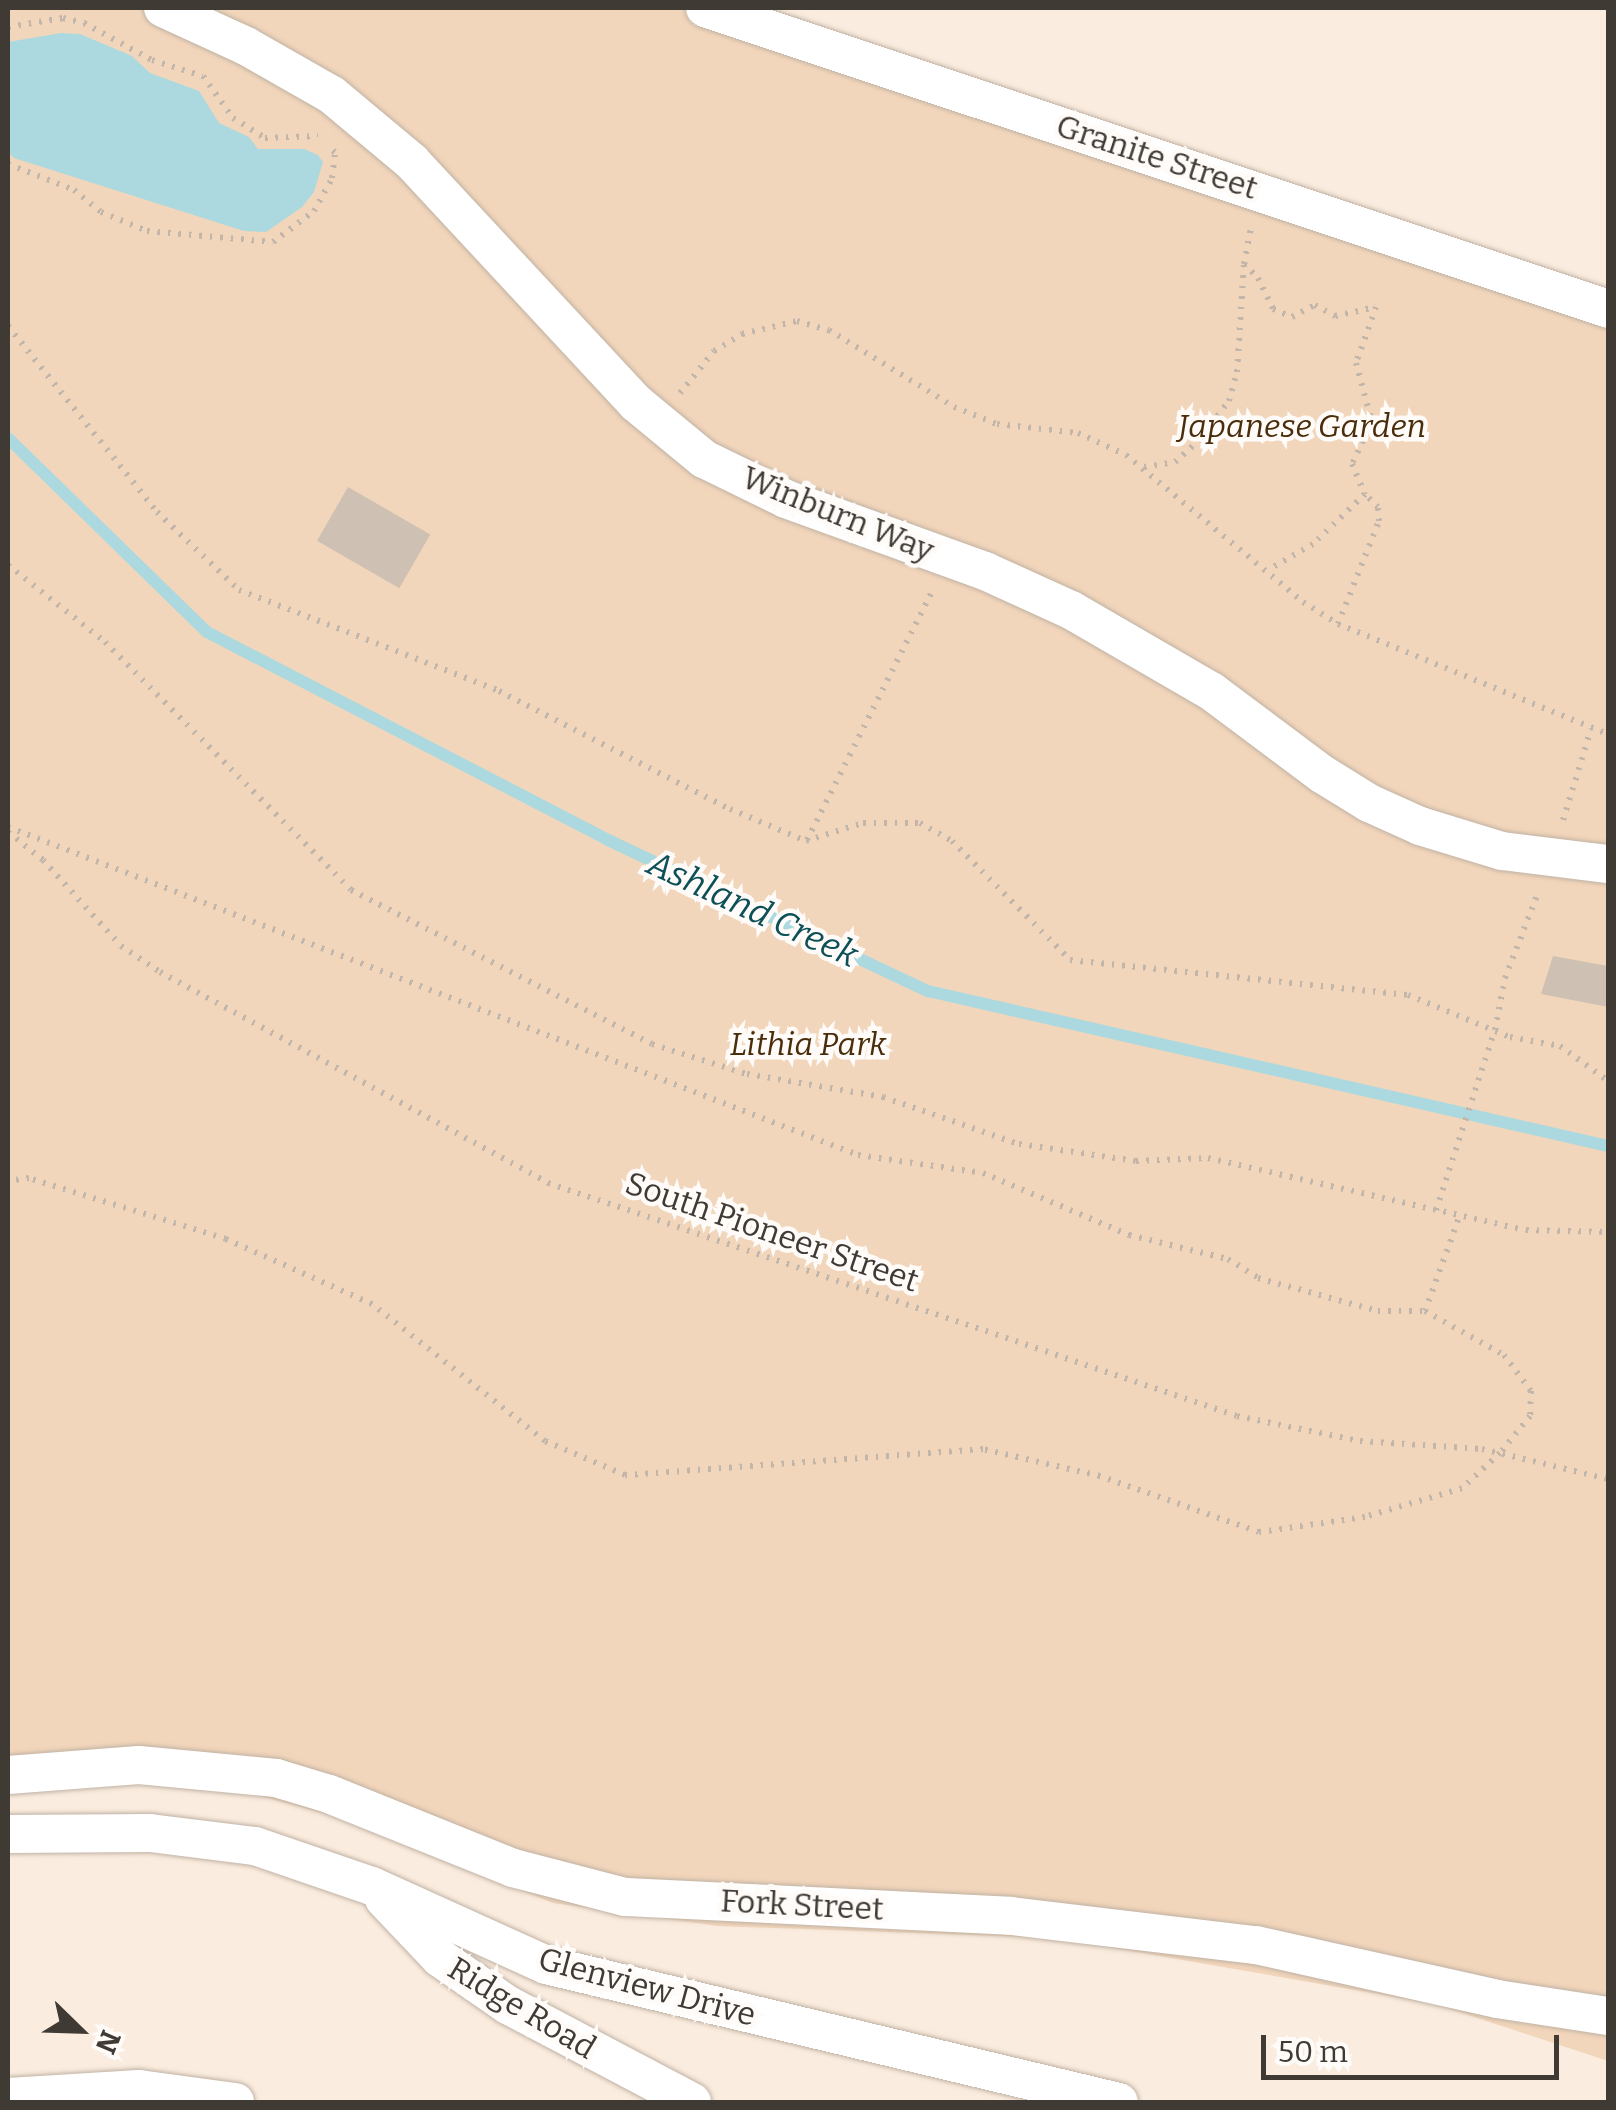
<!DOCTYPE html>
<style>
body{margin:0}
#map{position:relative;width:1616px;height:2110px;overflow:hidden;background:#faecde;font-family:Bitter,serif}
div>[style]{position:absolute}
[style*='--x']{left:calc(var(--x)*1px);top:calc(var(--y)*1px);width:calc(var(--w)*1px);rotate:calc(var(--a)*1deg)}
.green>*{inset:0;background:#f2d6bb}
.water>*{inset:0;background:#abd9df}
.stream>*{height:12px;margin:-6px;padding:0 6px;transform-origin:6px;border-radius:6px;background:#abd9df}
.building>*{inset:0;background:#cec0b3;transform-origin:0 0}
.path>*{height:6px;margin-top:-3px;transform-origin:0;background:repeating-linear-gradient(90deg,#c2b6ab 0 2.5px,transparent 0 10.5px)}
.roads{filter:drop-shadow(0 0 2px #c0b2a4) drop-shadow(0 0 2px #c0b2a4)}
.street>*{height:38px;margin:-19px;padding:0 19px;transform-origin:19px;border-radius:19px;background:#fff}
span{translate:-50% -50%;white-space:nowrap;text-align:center;line-height:1.15;-webkit-text-stroke:9px #fefbf8;paint-order:stroke}
.street-label{font-size:32px;color:#403a35}
.park-label{font-size:32px;color:#4a2e0c;font-style:italic}
.water-label{font-size:35px;color:#0e5057;font-style:italic}
.frame{position:absolute;inset:0;border:10px solid #403a35;pointer-events:none}
.north{position:absolute;left:30px;top:1980px;width:100px;height:100px;-webkit-text-stroke:8px #fefbf8;paint-order:stroke;rotate:113deg;font-size:28px;font-weight:700;line-height:40px;text-align:center;color:#403a35}
.north::after{content:'';display:block;margin:auto;width:35px;height:45px;background:#403a35;clip-path:polygon(50% 0,100% 100%,50% 72%,0 100%)}
.scale{position:absolute;left:1261px;top:2035px;width:298px;height:45px;box-sizing:border-box;border:5px solid #403a35;border-top:0;padding-left:12px;font-size:30px;line-height:35px;white-space:nowrap;color:#403a35;-webkit-text-stroke:8px #fefbf8;paint-order:stroke}
</style>
<div id="map">
<div class="green">
<i style="clip-path:polygon(8px 8px,705px 8px,1608px 309px,1608px 2061px,1435px 2004px,1056px 1938px,718px 1926px,553px 1903px,334px 1816px,234px 1789px,143px 1779px,8px 1793px)"></i>
</div>
<div class="water">
<i style="clip-path:polygon(61px 33px,80px 34px,132px 56px,150px 73px,199px 91px,219px 123px,249px 137px,258px 149px,304px 149px,318px 155px,323px 162px,314px 192px,302px 207px,266px 232px,244px 231px,14px 158px,8px 152px,8px 42px)"></i>
</div>
<div class="stream">
<i style="--x:8;--y:438;--w:278;--a:44.3"></i>
<i style="--x:207;--y:632;--w:452;--a:27.4"></i>
<i style="--x:608;--y:840;--w:354;--a:25.3"></i>
<i style="--x:928;--y:991;--w:697;--a:12.84"></i>
</div>
<div class="building">
<i style="left:348px;top:487px;width:95px;height:62px;rotate:30deg"></i>
<i style="clip-path:polygon(1553px 956px,1608px 966px,1608px 1007px,1541px 994px)"></i>
</div>
<div class="path">
<i style="--x:8;--y:27;--w:56;--a:-9.3"></i>
<i style="--x:63;--y:18;--w:22;--a:13"></i>
<i style="--x:84;--y:23;--w:77;--a:28.6"></i>
<i style="--x:152;--y:60;--w:53;--a:17.4"></i>
<i style="--x:203;--y:76;--w:52;--a:54.5"></i>
<i style="--x:233;--y:118;--w:38;--a:32"></i>
<i style="--x:265;--y:138;--w:53;--a:-2.2"></i>
<i style="--x:8;--y:164;--w:71;--a:21.5"></i>
<i style="--x:74;--y:190;--w:35;--a:39"></i>
<i style="--x:101;--y:212;--w:50;--a:22.4"></i>
<i style="--x:147;--y:231;--w:126;--a:5"></i>
<i style="--x:273;--y:242;--w:51;--a:-37.1"></i>
<i style="--x:314;--y:211;--w:38;--a:-61"></i>
<i style="--x:332;--y:178;--w:26;--a:-83"></i>
<i style="--x:335;--y:152;--w:6;--a:-141"></i>
<i style="--x:1244;--y:264;--w:20;--a:45"></i>
<i style="--x:1258;--y:278;--w:34;--a:64"></i>
<i style="--x:1273;--y:309;--w:21;--a:23"></i>
<i style="--x:1292;--y:317;--w:26;--a:-28"></i>
<i style="--x:1315;--y:305;--w:23;--a:29"></i>
<i style="--x:1335;--y:316;--w:42;--a:-12.4"></i>
<i style="--x:1376;--y:307;--w:59;--a:109.7"></i>
<i style="--x:1356;--y:363;--w:61;--a:74.8"></i>
<i style="--x:1372;--y:422;--w:47;--a:115.5"></i>
<i style="--x:1352;--y:464;--w:33;--a:67"></i>
<i style="--x:1365;--y:494;--w:72;--a:136.1"></i>
<i style="--x:1313;--y:544;--w:52;--a:150"></i>
<i style="--x:8;--y:326;--w:238;--a:51.3"></i>
<i style="--x:157;--y:512;--w:113;--a:43.6"></i>
<i style="--x:239;--y:590;--w:279;--a:21.2"></i>
<i style="--x:499;--y:691;--w:259;--a:27.1"></i>
<i style="--x:730;--y:809;--w:82;--a:22.8"></i>
<i style="--x:806;--y:841;--w:60;--a:-17.5"></i>
<i style="--x:863;--y:823;--w:57;--a:0"></i>
<i style="--x:920;--y:823;--w:37;--a:29"></i>
<i style="--x:952;--y:841;--w:168;--a:45.2"></i>
<i style="--x:1070;--y:960;--w:340;--a:5.9"></i>
<i style="--x:1408;--y:995;--w:110;--a:22.4"></i>
<i style="--x:1510;--y:1037;--w:51;--a:10.2"></i>
<i style="--x:1560;--y:1046;--w:59;--a:36.1"></i>
<i style="--x:680;--y:393;--w:54;--a:-51"></i>
<i style="--x:714;--y:351;--w:33;--a:-31"></i>
<i style="--x:742;--y:334;--w:57;--a:-13.3"></i>
<i style="--x:797;--y:321;--w:33;--a:16"></i>
<i style="--x:829;--y:330;--w:147;--a:31.6"></i>
<i style="--x:954;--y:407;--w:46;--a:21.6"></i>
<i style="--x:997;--y:424;--w:81;--a:6.3"></i>
<i style="--x:1078;--y:433;--w:53;--a:24.6"></i>
<i style="--x:1126;--y:455;--w:230;--a:39.7"></i>
<i style="--x:1303;--y:602;--w:41;--a:32.2"></i>
<i style="--x:1338;--y:624;--w:292;--a:22.2"></i>
<i style="--x:1144;--y:467;--w:31;--a:-9"></i>
<i style="--x:1175;--y:462;--w:31;--a:-42"></i>
<i style="--x:1198;--y:441;--w:51;--a:-52.2"></i>
<i style="--x:1229;--y:401;--w:30;--a:-75"></i>
<i style="--x:1237;--y:372;--w:108;--a:-86.3"></i>
<i style="--x:1244;--y:264;--w:36;--a:-79"></i>
<i style="--x:8;--y:565;--w:124;--a:38.4"></i>
<i style="--x:105;--y:642;--w:349;--a:45.2"></i>
<i style="--x:351;--y:890;--w:338;--a:27.1"></i>
<i style="--x:652;--y:1044;--w:100;--a:17.5"></i>
<i style="--x:747;--y:1074;--w:138;--a:9.6"></i>
<i style="--x:883;--y:1097;--w:144;--a:19.1"></i>
<i style="--x:1019;--y:1144;--w:118;--a:8.3"></i>
<i style="--x:1136;--y:1161;--w:72;--a:-2.4"></i>
<i style="--x:1208;--y:1158;--w:326;--a:12.8"></i>
<i style="--x:1526;--y:1230;--w:82;--a:1.4"></i>
<i style="--x:1338;--y:624;--w:111;--a:-68.3"></i>
<i style="--x:1379;--y:521;--w:14;--a:-94"></i>
<i style="--x:1378;--y:507;--w:18;--a:-135"></i>
<i style="--x:1563;--y:820;--w:95;--a:-72.9"></i>
<i style="--x:8;--y:827;--w:911;--a:21.1"></i>
<i style="--x:858;--y:1155;--w:126;--a:8.2"></i>
<i style="--x:983;--y:1173;--w:159;--a:23"></i>
<i style="--x:1129;--y:1235;--w:102;--a:13.6"></i>
<i style="--x:1228;--y:1259;--w:36;--a:32"></i>
<i style="--x:1258;--y:1278;--w:124;--a:15.4"></i>
<i style="--x:1378;--y:1311;--w:47;--a:0"></i>
<i style="--x:1425;--y:1311;--w:90;--a:29.1"></i>
<i style="--x:1504;--y:1355;--w:45;--a:53.1"></i>
<i style="--x:1531;--y:1391;--w:25;--a:92"></i>
<i style="--x:1530;--y:1416;--w:48;--a:129"></i>
<i style="--x:1500;--y:1453;--w:52;--a:137.4"></i>
<i style="--x:1462;--y:1488;--w:101;--a:163.4"></i>
<i style="--x:1365;--y:1517;--w:107;--a:171.9"></i>
<i style="--x:1259;--y:1532;--w:169;--a:-160.6"></i>
<i style="--x:1100;--y:1476;--w:120;--a:-167"></i>
<i style="--x:983;--y:1449;--w:359;--a:175.8"></i>
<i style="--x:625;--y:1475;--w:87;--a:-157"></i>
<i style="--x:545;--y:1441;--w:221;--a:-141.6"></i>
<i style="--x:372;--y:1304;--w:160;--a:-156"></i>
<i style="--x:226;--y:1239;--w:206;--a:-162.8"></i>
<i style="--x:29;--y:1178;--w:21;--a:172"></i>
<i style="--x:8;--y:832;--w:45;--a:38.7"></i>
<i style="--x:43;--y:860;--w:116;--a:47.8"></i>
<i style="--x:121;--y:946;--w:47;--a:33.7"></i>
<i style="--x:160;--y:972;--w:442;--a:28.5"></i>
<i style="--x:548;--y:1183;--w:727;--a:18.68"></i>
<i style="--x:1237;--y:1416;--w:126;--a:11.5"></i>
<i style="--x:1360;--y:1441;--w:122;--a:3.8"></i>
<i style="--x:1482;--y:1449;--w:130;--a:13.4"></i>
<i style="--x:807;--y:840;--w:278;--a:-63.3"></i>
<i style="--x:1436;--y:1210;--w:189;--a:-71.9"></i>
<i style="--x:1495;--y:1030;--w:53;--a:-79.1"></i>
<i style="--x:1505;--y:978;--w:91;--a:-68.8"></i>
<i style="--x:1425;--y:1311;--w:100;--a:-70.1"></i>
</div>
<div class="roads">
<div class="street">
<i style="--x:163;--y:8;--w:91;--a:24.6"></i>
<i style="--x:246;--y:46;--w:99;--a:29.7"></i>
<i style="--x:332;--y:95;--w:104;--a:39.9"></i>
<i style="--x:412;--y:162;--w:329;--a:47.1"></i>
<i style="--x:636;--y:403;--w:88;--a:39.5"></i>
<i style="--x:704;--y:459;--w:91;--a:26"></i>
<i style="--x:786;--y:499;--w:212;--a:19.9"></i>
<i style="--x:985;--y:571;--w:94;--a:24.4"></i>
<i style="--x:1071;--y:610;--w:162;--a:30.1"></i>
<i style="--x:1211;--y:691;--w:139;--a:36.8"></i>
<i style="--x:1322;--y:774;--w:55;--a:31.7"></i>
<i style="--x:1369;--y:803;--w:56;--a:24.3"></i>
<i style="--x:1420;--y:826;--w:86;--a:17"></i>
<i style="--x:1502;--y:851;--w:107;--a:7"></i>
<i style="--x:705;--y:8;--w:952;--a:18.43"></i>
<i style="--x:8;--y:1775;--w:131;--a:-4.4"></i>
<i style="--x:139;--y:1765;--w:138;--a:5.4"></i>
<i style="--x:276;--y:1778;--w:55;--a:16.8"></i>
<i style="--x:329;--y:1794;--w:198;--a:21.9"></i>
<i style="--x:513;--y:1868;--w:116;--a:14.5"></i>
<i style="--x:625;--y:1897;--w:386;--a:2.8"></i>
<i style="--x:1011;--y:1916;--w:247;--a:6.8"></i>
<i style="--x:1256;--y:1945;--w:247;--a:12.6"></i>
<i style="--x:1497;--y:1999;--w:112;--a:8.7"></i>
<i style="--x:8;--y:1834;--w:142;--a:-0.4"></i>
<i style="--x:150;--y:1833;--w:106;--a:7.1"></i>
<i style="--x:255;--y:1846;--w:124;--a:18.9"></i>
<i style="--x:372;--y:1886;--w:191;--a:24.4"></i>
<i style="--x:546;--y:1965;--w:589;--a:13.45"></i>
<i style="--x:384;--y:1899;--w:81;--a:46.5"></i>
<i style="--x:440;--y:1958;--w:83;--a:34.7"></i>
<i style="--x:508;--y:2005;--w:208;--a:27.8"></i>
<i style="--x:8;--y:2097;--w:131;--a:-3.5"></i>
<i style="--x:139;--y:2089;--w:97;--a:7.7"></i>
</div>
</div>
<div class="street-label">
<span style="left:1157px;top:157px;rotate:18deg">Granite Street</span>
<span style="left:838px;top:514px;rotate:22deg">Winburn Way</span>
<span style="left:772px;top:1232px;rotate:19deg">South Pioneer Street</span>
<span style="left:802px;top:1905px;rotate:3deg">Fork Street</span>
<span style="left:647px;top:1987px;rotate:15deg">Glenview Drive</span>
<span style="left:522px;top:2008px;rotate:31deg">Ridge Road</span>
</div>
<div class="park-label">
<span style="left:1302px;top:426px">Japanese Garden</span>
<span style="left:808px;top:1044px">Lithia Park</span>
</div>
<div class="water-label">
<span style="left:753px;top:909px;rotate:25deg">Ashland Creek</span>
</div>
<div class="frame"></div>
<div class="north">N</div>
<div class="scale">50 m</div>
</div>
